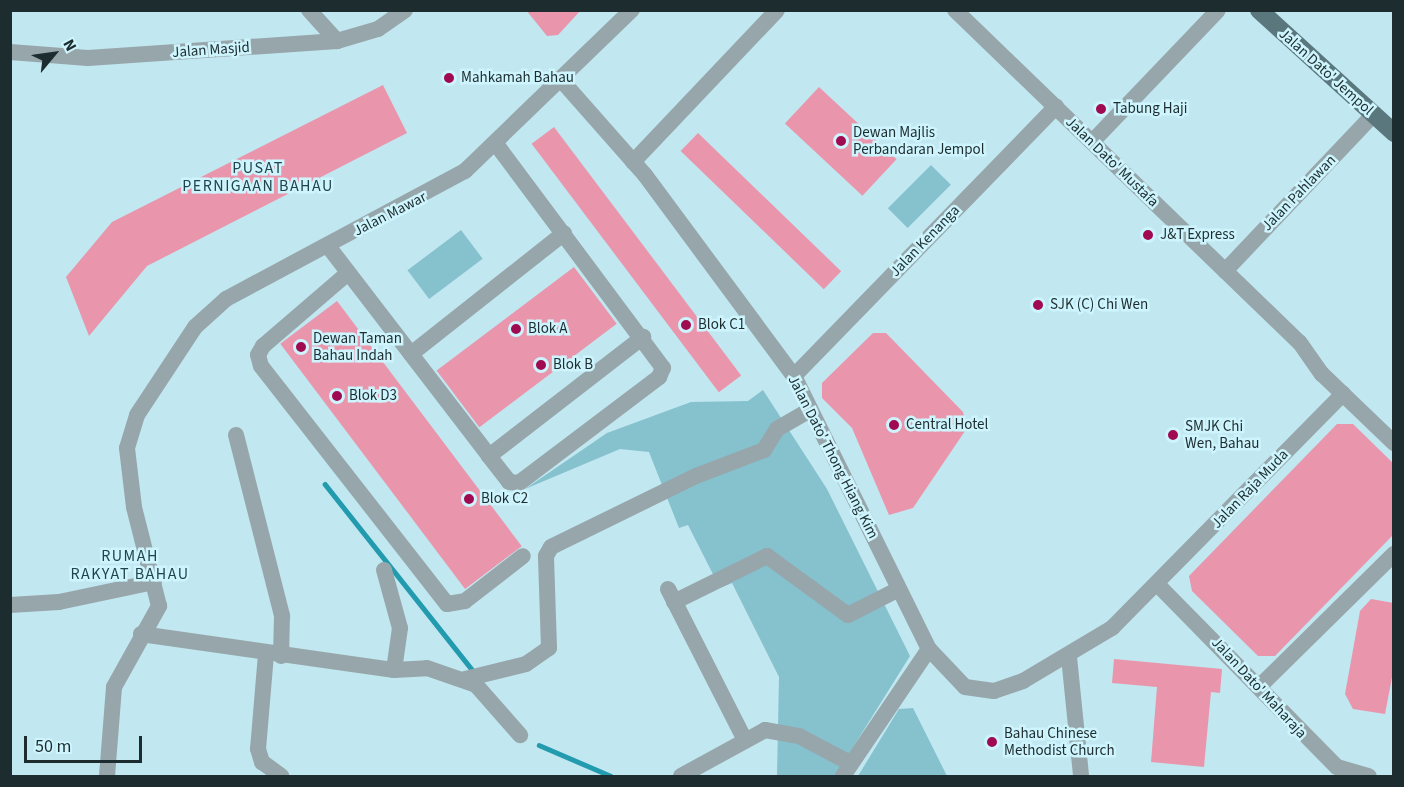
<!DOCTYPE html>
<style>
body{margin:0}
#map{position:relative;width:1404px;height:787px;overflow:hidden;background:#c1e7f0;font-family:"Source Sans 3",sans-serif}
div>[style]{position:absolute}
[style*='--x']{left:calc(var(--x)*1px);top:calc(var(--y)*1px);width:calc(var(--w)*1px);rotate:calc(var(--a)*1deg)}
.green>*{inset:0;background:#86c1ce;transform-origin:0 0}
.stream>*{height:4.5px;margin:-2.25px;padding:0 2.25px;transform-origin:2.25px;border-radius:2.25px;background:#229baf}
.building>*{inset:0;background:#e996ad;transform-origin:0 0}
.minor>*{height:16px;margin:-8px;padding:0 8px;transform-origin:8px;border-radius:8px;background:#97a6aa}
.major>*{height:18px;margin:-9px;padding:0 9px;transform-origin:9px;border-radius:9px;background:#59777d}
.dots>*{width:16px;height:16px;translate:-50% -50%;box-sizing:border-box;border:3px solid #cef5fd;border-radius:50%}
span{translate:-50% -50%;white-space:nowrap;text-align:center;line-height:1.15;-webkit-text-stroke:5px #cef5fd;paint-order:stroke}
.street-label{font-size:15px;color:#1d2c2f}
.poi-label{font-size:15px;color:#1d2c2f}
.left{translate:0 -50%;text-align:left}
.neighbourhood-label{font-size:16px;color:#21444b;letter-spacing:1.5px}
.frame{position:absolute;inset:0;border:12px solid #1d2c2f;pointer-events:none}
.north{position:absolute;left:24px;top:24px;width:60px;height:60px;-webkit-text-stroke:4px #cef5fd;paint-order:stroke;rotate:61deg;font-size:16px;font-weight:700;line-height:24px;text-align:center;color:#1d2c2f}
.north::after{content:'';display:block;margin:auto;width:21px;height:27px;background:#1d2c2f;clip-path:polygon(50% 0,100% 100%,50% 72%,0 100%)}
.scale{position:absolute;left:24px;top:736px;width:118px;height:27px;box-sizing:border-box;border:3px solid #1d2c2f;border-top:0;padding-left:8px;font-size:18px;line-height:21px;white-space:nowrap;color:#1d2c2f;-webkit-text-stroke:4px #cef5fd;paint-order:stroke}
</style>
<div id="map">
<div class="green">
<i style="left:931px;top:165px;width:28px;height:61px;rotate:45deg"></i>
<i style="left:461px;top:230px;width:36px;height:67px;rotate:53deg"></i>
<i style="clip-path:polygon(763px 390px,827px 489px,910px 656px,835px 776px,777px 776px,779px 677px,732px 583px,720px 588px,688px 525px,679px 528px,649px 452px,620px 449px,525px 489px,607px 433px,691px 402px,748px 401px)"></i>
<i style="clip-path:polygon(913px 708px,947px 776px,858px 776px,899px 709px)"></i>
</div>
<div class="stream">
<i style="--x:325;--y:484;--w:240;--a:51.6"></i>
<i style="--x:539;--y:745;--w:78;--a:23.3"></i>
</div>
<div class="building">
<i style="clip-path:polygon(526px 10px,581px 10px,558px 35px,547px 36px)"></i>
<i style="clip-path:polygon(383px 85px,407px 133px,147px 266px,89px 336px,66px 277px,112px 222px)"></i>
<i style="left:819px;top:87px;width:106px;height:50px;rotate:43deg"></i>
<i style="left:554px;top:127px;width:311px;height:28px;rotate:53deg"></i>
<i style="left:698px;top:133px;width:199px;height:25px;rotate:44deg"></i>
<i style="left:574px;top:267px;width:71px;height:172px;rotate:53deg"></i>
<i style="left:337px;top:301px;width:307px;height:71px;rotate:53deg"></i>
<i style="clip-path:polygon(873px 333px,886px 333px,963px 412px,967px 428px,913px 508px,889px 515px,852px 428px,822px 398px,822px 383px)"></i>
<i style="clip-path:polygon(1337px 424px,1353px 424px,1394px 464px,1394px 534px,1275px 656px,1258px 656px,1192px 591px,1189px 576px)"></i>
<i style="clip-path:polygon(1371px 599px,1394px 603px,1394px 667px,1385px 714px,1353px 709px,1345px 694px,1360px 611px)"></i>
<i style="clip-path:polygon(1114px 659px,1222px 669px,1220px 693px,1211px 692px,1204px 767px,1151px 762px,1157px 687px,1112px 683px)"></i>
</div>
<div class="minor">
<i style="--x:309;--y:10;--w:42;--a:47.9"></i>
<i style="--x:955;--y:10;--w:479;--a:44"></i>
<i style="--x:1300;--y:343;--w:38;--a:55"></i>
<i style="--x:1322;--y:374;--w:100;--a:43.8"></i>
<i style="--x:10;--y:52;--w:78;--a:4.4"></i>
<i style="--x:88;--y:58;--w:250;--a:-3.9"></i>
<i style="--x:337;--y:41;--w:43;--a:-16.3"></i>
<i style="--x:378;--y:29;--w:33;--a:-35"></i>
<i style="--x:563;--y:82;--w:124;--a:48.6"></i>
<i style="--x:645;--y:175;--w:250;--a:53.5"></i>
<i style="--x:794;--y:376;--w:305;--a:63.7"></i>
<i style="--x:929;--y:649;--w:52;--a:46.5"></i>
<i style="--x:965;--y:687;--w:29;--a:8"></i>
<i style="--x:994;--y:691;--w:31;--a:-19"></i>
<i style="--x:1023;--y:681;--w:104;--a:-30.8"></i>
<i style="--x:1112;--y:628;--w:329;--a:-45.4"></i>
<i style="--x:1092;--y:142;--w:182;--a:-46.3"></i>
<i style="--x:633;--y:162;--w:209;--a:-46.5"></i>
<i style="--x:328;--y:246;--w:265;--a:52.5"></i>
<i style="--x:489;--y:456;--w:195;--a:-37.7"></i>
<i style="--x:1225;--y:271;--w:215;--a:-46.5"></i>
<i style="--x:348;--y:273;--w:112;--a:139.3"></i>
<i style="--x:263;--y:346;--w:10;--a:119"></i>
<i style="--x:258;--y:355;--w:11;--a:75"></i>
<i style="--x:261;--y:366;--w:302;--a:52"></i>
<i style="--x:447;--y:604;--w:18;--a:-9"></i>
<i style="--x:465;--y:601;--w:73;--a:-37.8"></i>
<i style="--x:411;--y:354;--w:195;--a:-38.3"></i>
<i style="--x:794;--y:376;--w:376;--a:-45.8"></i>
<i style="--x:236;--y:435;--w:187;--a:75.7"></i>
<i style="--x:282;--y:616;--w:40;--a:91.4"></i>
<i style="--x:489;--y:456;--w:33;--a:52"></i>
<i style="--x:509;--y:482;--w:10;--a:6"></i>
<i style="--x:519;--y:483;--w:176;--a:-37.1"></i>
<i style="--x:659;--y:377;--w:10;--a:-66"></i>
<i style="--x:663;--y:368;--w:278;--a:-126.7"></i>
<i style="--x:384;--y:570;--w:60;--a:74.6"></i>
<i style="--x:400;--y:628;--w:42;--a:98.1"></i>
<i style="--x:1158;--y:585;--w:255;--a:45.5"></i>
<i style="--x:1337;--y:767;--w:33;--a:16"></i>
<i style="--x:668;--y:589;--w:167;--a:63"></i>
<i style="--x:674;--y:602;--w:104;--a:-26.3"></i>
<i style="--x:767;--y:556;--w:100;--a:36.1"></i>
<i style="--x:848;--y:615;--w:57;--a:-27"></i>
<i style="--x:10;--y:605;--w:49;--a:-3.5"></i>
<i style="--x:59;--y:602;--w:97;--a:-11.9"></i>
<i style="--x:141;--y:634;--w:256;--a:8.1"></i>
<i style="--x:394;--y:670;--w:33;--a:-3"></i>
<i style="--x:427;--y:668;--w:52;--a:19.1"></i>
<i style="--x:476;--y:685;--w:67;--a:48.7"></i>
<i style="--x:266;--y:654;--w:95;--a:94.8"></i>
<i style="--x:258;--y:749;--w:14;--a:73"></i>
<i style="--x:262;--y:762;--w:24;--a:36"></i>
<i style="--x:1069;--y:657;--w:120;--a:84.2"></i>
<i style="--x:465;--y:679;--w:63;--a:-13.8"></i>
<i style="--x:526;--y:664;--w:28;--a:-35"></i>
<i style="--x:549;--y:648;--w:92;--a:-91.9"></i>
<i style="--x:546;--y:556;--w:10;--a:-61"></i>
<i style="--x:551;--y:547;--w:161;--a:-26.1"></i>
<i style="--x:696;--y:476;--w:73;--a:-20.9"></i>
<i style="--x:764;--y:450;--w:25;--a:-58"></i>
<i style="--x:777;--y:429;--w:38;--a:-30"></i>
<i style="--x:1261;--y:685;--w:187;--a:-44.6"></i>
<i style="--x:107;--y:776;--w:89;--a:-85.5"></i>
<i style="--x:114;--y:687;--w:93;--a:-60.9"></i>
<i style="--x:159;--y:606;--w:102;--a:-104.2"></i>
<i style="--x:134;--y:507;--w:59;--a:-96.8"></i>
<i style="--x:127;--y:448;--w:34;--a:-73"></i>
<i style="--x:137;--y:415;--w:105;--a:-56.6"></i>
<i style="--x:195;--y:327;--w:42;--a:-42.1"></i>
<i style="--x:226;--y:299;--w:271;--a:-28.2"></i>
<i style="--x:465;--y:171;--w:232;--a:-44"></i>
<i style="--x:681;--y:776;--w:96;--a:-28.7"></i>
<i style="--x:765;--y:730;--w:35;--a:10"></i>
<i style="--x:799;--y:736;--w:58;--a:27.9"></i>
<i style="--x:843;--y:776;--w:153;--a:-55.9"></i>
</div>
<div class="major">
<i style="--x:1259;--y:10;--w:183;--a:42.3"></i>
</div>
<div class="dots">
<i style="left:449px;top:78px;background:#a00a50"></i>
<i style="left:1101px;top:109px;background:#a00a50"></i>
<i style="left:841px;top:141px;background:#a00a50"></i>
<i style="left:1148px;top:235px;background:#a00a50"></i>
<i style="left:1038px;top:305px;background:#a00a50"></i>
<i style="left:686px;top:325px;background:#a00a50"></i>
<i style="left:516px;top:329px;background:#a00a50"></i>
<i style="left:301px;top:347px;background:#a00a50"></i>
<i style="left:541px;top:365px;background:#a00a50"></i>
<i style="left:337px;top:396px;background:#a00a50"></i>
<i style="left:894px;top:425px;background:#a00a50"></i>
<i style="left:1173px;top:435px;background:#a00a50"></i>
<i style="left:469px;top:499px;background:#a00a50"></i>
<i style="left:992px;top:742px;background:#a00a50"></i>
</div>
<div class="street-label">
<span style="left:211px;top:50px;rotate:-4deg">Jalan Masjid</span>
<span style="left:1326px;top:72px;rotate:42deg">Jalan Dato' Jempol</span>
<span style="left:1112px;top:162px;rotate:44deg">Jalan Dato' Mustafa</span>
<span style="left:1299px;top:193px;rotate:-46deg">Jalan Pahlawan</span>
<span style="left:390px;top:214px;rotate:-27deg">Jalan Mawar</span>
<span style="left:925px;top:241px;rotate:-46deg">Jalan Kenanga</span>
<span style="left:833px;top:457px;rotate:63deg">Jalan Dato' Thong Hiang Kim</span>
<span style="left:1250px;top:489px;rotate:-46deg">Jalan Raja Muda</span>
<span style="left:1259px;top:688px;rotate:47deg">Jalan Dato' Maharaja</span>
</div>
<div class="poi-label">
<span class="left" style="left:461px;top:78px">Mahkamah Bahau</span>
<span class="left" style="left:1113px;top:109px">Tabung Haji</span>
<span class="left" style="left:853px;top:141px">Dewan Majlis<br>Perbandaran Jempol</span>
<span class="left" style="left:1160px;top:235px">J&amp;T Express</span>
<span class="left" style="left:1050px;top:305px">SJK (C) Chi Wen</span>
<span class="left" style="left:698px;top:325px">Blok C1</span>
<span class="left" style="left:528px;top:329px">Blok A</span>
<span class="left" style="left:313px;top:347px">Dewan Taman<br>Bahau Indah</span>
<span class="left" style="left:553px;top:365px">Blok B</span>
<span class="left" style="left:349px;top:396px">Blok D3</span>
<span class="left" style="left:906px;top:425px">Central Hotel</span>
<span class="left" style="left:1185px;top:435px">SMJK Chi<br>Wen, Bahau</span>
<span class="left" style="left:481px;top:499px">Blok C2</span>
<span class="left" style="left:1004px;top:742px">Bahau Chinese<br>Methodist Church</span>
</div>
<div class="neighbourhood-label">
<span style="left:258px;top:177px">PUSAT<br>PERNIGAAN BAHAU</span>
<span style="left:130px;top:565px">RUMAH<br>RAKYAT BAHAU</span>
</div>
<div class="frame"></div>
<div class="north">N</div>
<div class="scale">50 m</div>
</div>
